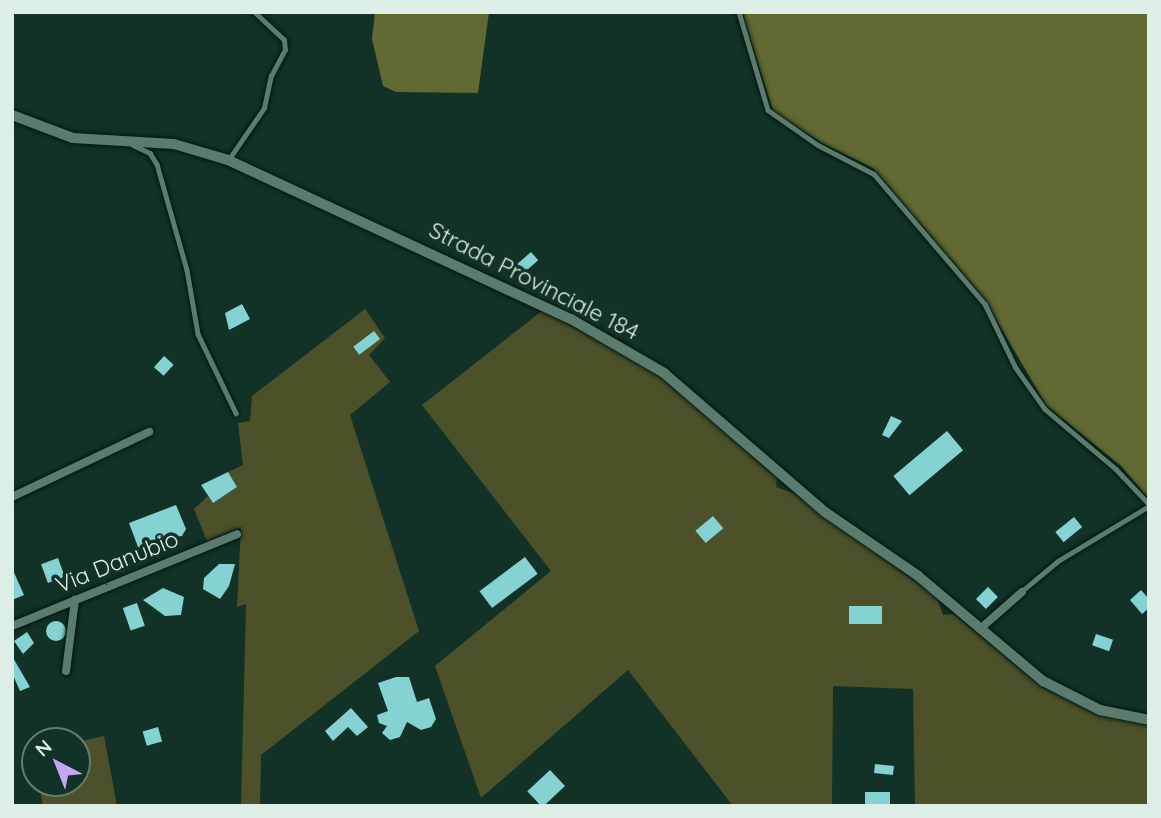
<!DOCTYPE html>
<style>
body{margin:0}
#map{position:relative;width:1161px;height:818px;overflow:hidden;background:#133227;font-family:Quicksand,sans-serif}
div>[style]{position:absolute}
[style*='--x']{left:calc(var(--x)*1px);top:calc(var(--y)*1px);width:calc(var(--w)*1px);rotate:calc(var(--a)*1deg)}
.green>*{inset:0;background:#4c512a}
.forest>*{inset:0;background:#626932}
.building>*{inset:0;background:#84d2d2;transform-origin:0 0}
.round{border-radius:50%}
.roads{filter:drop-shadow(0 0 2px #001910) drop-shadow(0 0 2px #001910)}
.lane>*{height:4.5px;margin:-2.25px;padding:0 2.25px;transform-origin:2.25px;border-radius:2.25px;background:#5a7b6e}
.street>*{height:8px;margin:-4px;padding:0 4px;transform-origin:4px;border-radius:4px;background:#5a7b6e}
.secondary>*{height:10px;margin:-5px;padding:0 5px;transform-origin:5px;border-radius:5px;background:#5a7b6e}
span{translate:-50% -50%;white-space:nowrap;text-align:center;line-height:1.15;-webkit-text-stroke:7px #133227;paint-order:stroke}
.street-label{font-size:23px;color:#ddeee7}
.frame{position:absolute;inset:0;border:14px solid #ddeee7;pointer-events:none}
.north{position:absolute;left:21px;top:727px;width:70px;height:70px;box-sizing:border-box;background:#133227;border:2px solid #647d74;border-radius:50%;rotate:318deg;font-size:19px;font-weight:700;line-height:28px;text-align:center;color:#ddeee7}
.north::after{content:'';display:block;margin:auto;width:24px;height:32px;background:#c5a6f0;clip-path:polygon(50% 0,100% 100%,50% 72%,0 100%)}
</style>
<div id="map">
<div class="green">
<i style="clip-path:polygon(365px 309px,385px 338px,369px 355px,390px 382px,350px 415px,419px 631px,261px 755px,260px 806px,241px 806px,246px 604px,237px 607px,241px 527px,207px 541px,194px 509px,208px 496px,213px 503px,237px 487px,228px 472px,243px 465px,238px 423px,250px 421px,252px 396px)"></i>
<i style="clip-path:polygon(543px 310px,660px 375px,777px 478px,776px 487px,793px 493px,912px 579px,937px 598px,943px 615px,954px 614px,1043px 688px,1098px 713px,1149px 724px,1149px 806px,915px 806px,913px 689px,833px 686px,832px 806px,733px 806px,628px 670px,481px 798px,435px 666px,551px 571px,422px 405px)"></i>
<i style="clip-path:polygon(104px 736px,117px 806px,43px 806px,39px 783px,77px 783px,77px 742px)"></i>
</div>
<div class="forest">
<i style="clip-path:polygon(375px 12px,489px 12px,478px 93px,396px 92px,383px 86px,372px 39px)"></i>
<i style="clip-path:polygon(742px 12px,1149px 12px,1149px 499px,1121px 466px,1046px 405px,983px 297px,873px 168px,822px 143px,773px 111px)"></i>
</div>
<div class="building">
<i style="left:531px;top:252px;width:11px;height:22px;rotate:49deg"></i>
<i style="clip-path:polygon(242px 304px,250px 319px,229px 330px,225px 313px)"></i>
<i style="left:374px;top:331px;width:10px;height:26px;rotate:53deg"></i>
<i style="left:164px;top:356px;width:13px;height:15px;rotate:42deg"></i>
<i style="clip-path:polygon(891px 416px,902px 421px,889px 438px,882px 435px)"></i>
<i style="left:947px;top:431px;width:25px;height:70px;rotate:50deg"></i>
<i style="clip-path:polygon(228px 472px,237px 487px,213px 503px,201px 485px)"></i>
<i style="clip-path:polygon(176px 505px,186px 529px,182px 536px,157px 539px,149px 550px,138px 547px,129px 523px)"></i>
<i style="left:713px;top:516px;width:16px;height:23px;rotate:50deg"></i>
<i style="left:1074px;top:517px;width:13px;height:24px;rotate:51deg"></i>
<i style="left:525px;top:557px;width:21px;height:57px;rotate:53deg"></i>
<i style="left:58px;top:558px;width:20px;height:18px;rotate:70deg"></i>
<i style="clip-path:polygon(219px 564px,235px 564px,229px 586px,220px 599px,203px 589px,204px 578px)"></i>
<i style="clip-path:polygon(12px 568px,24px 595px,12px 600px)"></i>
<i style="left:988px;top:587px;width:14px;height:17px;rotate:45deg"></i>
<i style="clip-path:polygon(163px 588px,184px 597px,181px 615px,165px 616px,143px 600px)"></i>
<i style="clip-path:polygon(1141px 590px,1149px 599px,1149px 608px,1142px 614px,1130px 600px)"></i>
<i style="left:137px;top:603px;width:24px;height:15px;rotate:71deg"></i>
<i style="left:849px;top:606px;width:33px;height:18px"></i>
<i class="round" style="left:46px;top:621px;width:20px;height:20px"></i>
<i style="clip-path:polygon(27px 632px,34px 643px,23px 654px,14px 641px)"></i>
<i style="left:1096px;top:634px;width:18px;height:12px;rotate:19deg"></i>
<i style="clip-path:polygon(12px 656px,30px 687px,20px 691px,12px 673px)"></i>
<i style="clip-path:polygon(396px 677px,409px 677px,417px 702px,429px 698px,436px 719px,431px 727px,421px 730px,407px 722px,400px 737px,390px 740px,382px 733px,387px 726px,379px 723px,377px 715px,388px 711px,378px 683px)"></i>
<i style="clip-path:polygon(351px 708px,368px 727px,357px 736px,348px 727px,333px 741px,325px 731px)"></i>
<i style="left:158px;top:727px;width:15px;height:16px;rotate:74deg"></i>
<i style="left:875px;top:764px;width:19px;height:9px;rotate:6deg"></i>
<i style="left:550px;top:770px;width:22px;height:31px;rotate:47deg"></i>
<i style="left:865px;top:792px;width:25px;height:14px"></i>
</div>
<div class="roads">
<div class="lane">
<i style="--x:739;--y:12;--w:102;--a:73.5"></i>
<i style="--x:768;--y:110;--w:61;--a:35"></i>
<i style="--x:818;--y:145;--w:63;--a:27.4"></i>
<i style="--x:874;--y:174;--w:171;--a:49.5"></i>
<i style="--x:985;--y:304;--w:71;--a:64.2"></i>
<i style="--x:1016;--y:368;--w:50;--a:54.7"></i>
<i style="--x:1045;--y:409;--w:93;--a:40.2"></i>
<i style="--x:1116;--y:469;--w:48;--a:46.7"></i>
<i style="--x:133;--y:145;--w:19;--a:25"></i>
<i style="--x:150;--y:153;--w:13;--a:58"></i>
<i style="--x:157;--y:164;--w:110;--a:74.2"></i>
<i style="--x:187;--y:270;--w:65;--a:80.2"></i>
<i style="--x:198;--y:334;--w:88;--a:64.3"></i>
<i style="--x:229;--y:159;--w:62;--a:-55.5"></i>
<i style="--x:264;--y:108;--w:33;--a:-78"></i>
<i style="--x:271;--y:76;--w:30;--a:-62"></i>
<i style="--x:285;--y:50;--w:10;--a:-96"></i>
<i style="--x:284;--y:40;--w:41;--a:-137"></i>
<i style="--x:1022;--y:591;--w:47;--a:-39.8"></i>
<i style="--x:1058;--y:561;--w:106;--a:-31.1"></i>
</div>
<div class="street">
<i style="--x:12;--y:497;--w:152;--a:-25.4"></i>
<i style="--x:12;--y:626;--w:243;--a:-22.2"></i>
<i style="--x:980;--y:629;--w:56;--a:-41.4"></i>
<i style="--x:66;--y:671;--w:72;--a:-82.8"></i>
</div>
<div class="secondary">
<i style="--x:12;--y:115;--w:65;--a:20.7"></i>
<i style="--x:73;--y:138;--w:101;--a:3.4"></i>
<i style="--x:174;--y:144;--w:56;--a:16.5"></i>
<i style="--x:228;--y:160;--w:378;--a:24.9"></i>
<i style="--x:571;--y:319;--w:108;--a:30.1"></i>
<i style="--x:664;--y:373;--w:213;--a:40.8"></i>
<i style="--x:825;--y:512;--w:112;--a:34.4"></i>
<i style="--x:917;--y:575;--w:165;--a:40.1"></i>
<i style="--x:1043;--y:681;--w:64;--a:27"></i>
<i style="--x:1100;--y:710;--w:50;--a:11.5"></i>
</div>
</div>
<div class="street-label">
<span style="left:534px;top:281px;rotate:27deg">Strada Provinciale 184</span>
<span style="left:117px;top:562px;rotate:-22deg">Via Danubio</span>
</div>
<div class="frame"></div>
<div class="north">N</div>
</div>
